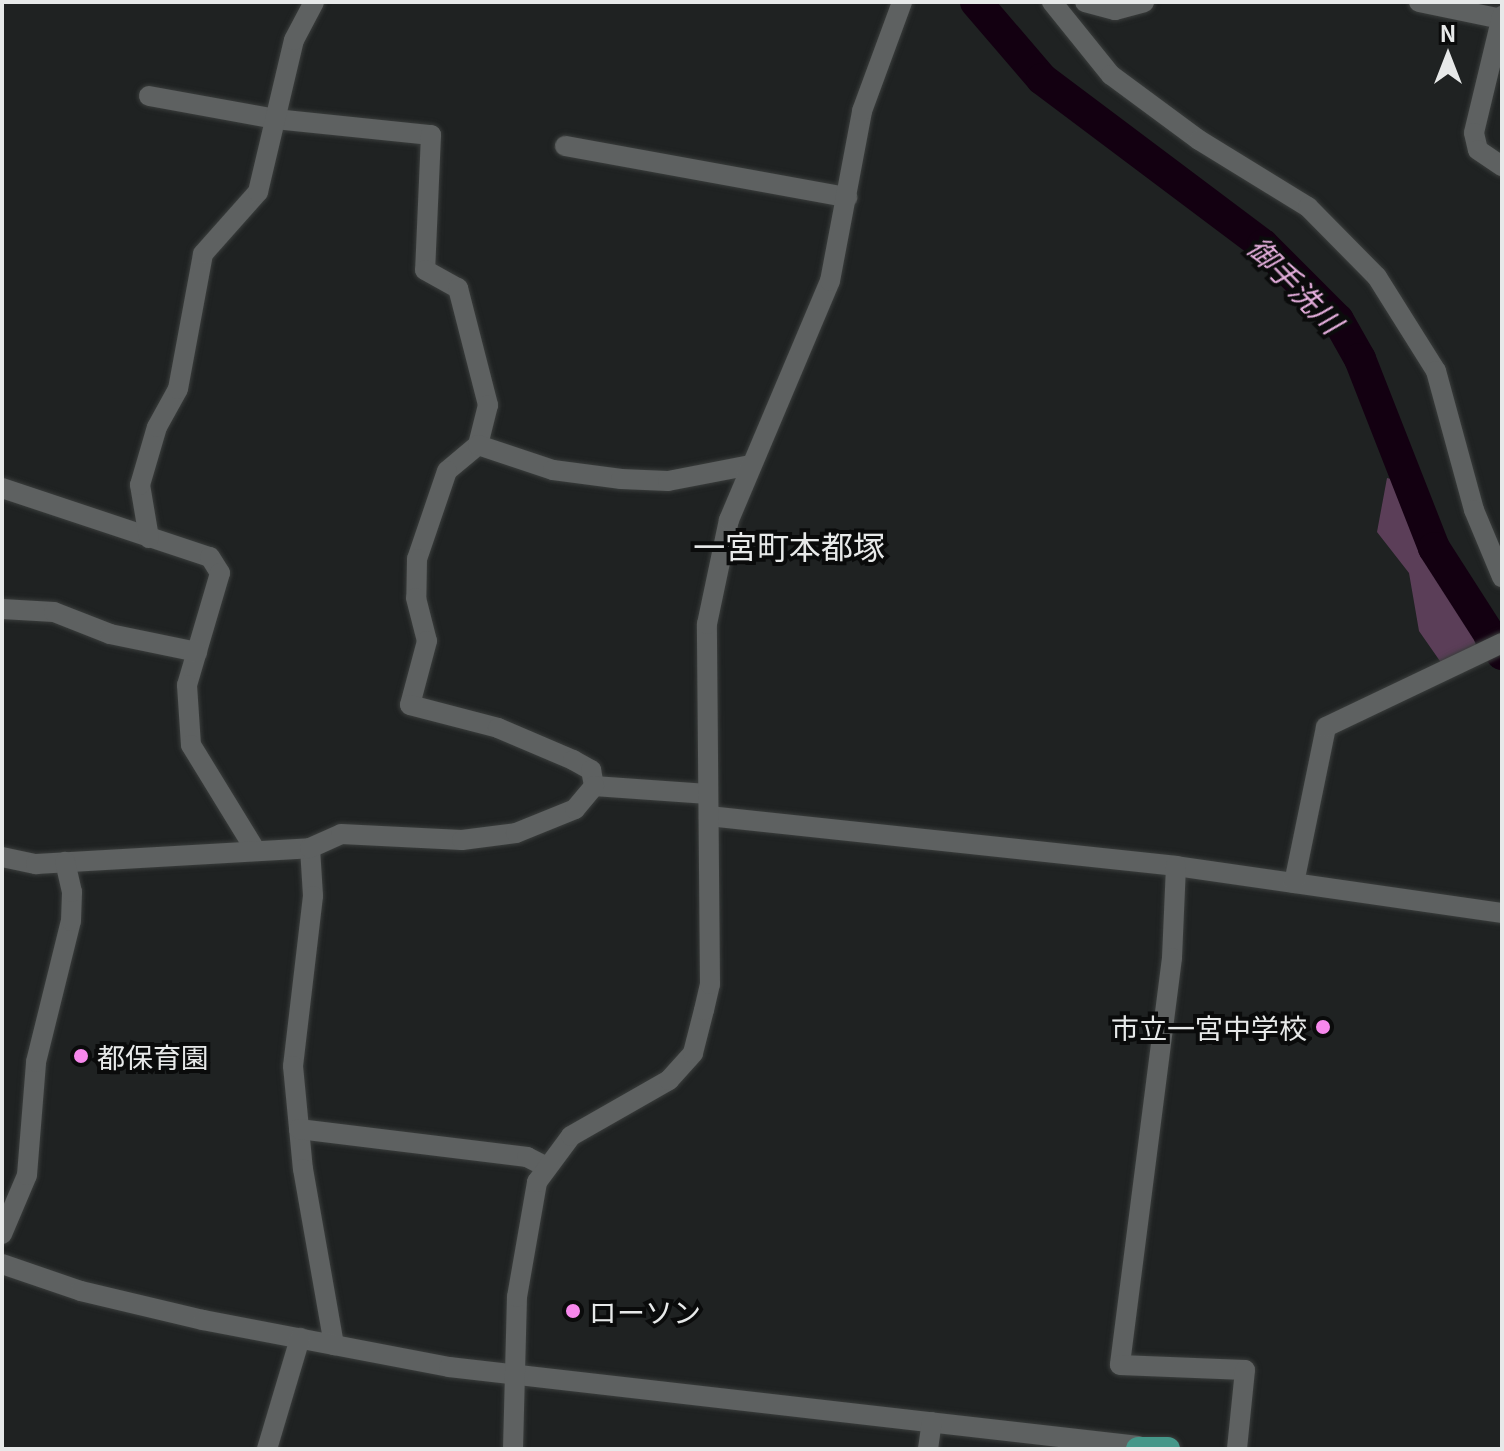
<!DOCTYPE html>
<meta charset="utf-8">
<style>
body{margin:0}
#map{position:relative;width:1504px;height:1451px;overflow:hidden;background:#1f2222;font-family:Georgia,"Noto Sans JP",serif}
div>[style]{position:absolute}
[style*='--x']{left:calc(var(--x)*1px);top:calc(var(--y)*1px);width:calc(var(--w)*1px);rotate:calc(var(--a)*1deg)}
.forest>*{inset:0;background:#5b3e58}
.river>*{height:32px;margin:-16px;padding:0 16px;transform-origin:16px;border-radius:16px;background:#130011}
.roads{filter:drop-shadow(0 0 2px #3a3d3c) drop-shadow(0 0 2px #3a3d3c)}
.minor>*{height:20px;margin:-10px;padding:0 10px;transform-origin:10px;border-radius:10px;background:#5e6161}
.major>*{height:24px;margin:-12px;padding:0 12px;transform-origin:12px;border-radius:12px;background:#459789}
.dots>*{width:22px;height:22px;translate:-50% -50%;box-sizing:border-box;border:4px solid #0a0b0b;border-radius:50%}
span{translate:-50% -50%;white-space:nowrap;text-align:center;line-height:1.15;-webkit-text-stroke:8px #0a0b0b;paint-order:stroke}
.poi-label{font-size:28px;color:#e7e9e9}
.right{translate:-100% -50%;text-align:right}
.left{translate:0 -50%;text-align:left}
.water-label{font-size:30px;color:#e4aedc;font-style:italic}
.quarter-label{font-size:32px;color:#e7e9e9}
.frame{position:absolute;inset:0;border:4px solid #e7e9e9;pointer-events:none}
.north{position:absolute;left:1408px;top:16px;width:80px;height:80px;-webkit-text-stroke:6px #0a0b0b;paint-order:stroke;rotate:0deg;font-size:22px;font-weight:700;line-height:32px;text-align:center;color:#e7e9e9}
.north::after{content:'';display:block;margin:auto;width:28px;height:36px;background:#e7e9e9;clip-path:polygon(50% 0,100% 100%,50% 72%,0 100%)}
</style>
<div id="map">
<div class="forest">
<i style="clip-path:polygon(1387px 478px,1399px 481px,1423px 544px,1471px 629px,1476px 646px,1442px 664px,1419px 631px,1409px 573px,1377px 532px)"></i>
</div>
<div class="river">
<i style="--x:976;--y:2;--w:101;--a:49.4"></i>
<i style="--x:1042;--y:79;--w:276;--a:36.9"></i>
<i style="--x:1263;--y:245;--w:106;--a:45"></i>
<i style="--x:1338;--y:320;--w:45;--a:60.6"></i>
<i style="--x:1360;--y:359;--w:203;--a:68.6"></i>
<i style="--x:1434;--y:548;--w:126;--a:57.3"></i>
</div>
<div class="roads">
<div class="minor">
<i style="--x:1052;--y:2;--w:94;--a:51.1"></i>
<i style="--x:1111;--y:75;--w:109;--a:36.5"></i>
<i style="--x:1199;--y:140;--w:128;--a:31.6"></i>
<i style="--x:1308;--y:207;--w:98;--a:45.4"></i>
<i style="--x:1377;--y:277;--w:111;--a:57.9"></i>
<i style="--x:1436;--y:371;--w:144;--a:74.7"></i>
<i style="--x:1474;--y:510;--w:73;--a:67.3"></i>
<i style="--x:1085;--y:2;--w:31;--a:15"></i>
<i style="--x:1115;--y:10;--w:30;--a:-15"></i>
<i style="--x:1419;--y:2;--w:85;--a:11.6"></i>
<i style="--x:1502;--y:16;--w:120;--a:103.5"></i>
<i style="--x:1474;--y:133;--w:17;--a:77"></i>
<i style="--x:1478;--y:150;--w:29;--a:34"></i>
<i style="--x:149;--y:96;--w:128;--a:10.3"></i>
<i style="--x:275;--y:119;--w:157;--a:5.9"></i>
<i style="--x:431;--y:135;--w:135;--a:92.5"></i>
<i style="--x:425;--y:270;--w:38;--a:29"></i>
<i style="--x:458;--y:288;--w:121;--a:75.6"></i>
<i style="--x:488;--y:405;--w:41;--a:104"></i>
<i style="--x:478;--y:445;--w:40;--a:140"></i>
<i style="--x:447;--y:471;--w:93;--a:108.8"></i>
<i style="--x:417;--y:559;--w:39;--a:91"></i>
<i style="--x:416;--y:598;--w:44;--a:75.7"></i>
<i style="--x:427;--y:641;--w:66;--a:104.9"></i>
<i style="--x:410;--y:705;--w:91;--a:14.6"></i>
<i style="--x:498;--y:728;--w:82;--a:23.1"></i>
<i style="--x:573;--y:760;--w:21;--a:29"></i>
<i style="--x:591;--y:770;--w:16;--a:79"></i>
<i style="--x:565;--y:146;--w:287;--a:10.3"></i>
<i style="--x:478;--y:445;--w:79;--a:18.4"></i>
<i style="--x:553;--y:470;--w:69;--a:7.5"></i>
<i style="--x:621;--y:479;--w:47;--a:2.4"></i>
<i style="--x:668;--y:481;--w:85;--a:-10.9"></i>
<i style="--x:2;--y:488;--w:219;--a:18.4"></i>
<i style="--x:210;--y:557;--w:19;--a:58"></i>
<i style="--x:220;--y:573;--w:117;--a:106.4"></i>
<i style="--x:187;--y:685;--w:60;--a:86.2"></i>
<i style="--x:191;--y:745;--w:124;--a:58.5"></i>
<i style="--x:149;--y:538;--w:54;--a:-99.6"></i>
<i style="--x:140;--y:485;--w:60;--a:-73.7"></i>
<i style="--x:157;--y:427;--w:43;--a:-61.1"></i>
<i style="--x:178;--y:389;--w:137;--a:-79.5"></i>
<i style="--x:203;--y:254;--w:83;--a:-48.4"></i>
<i style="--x:258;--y:192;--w:156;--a:-76.7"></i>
<i style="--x:294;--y:40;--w:43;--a:-62.2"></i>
<i style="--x:2;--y:609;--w:52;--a:3.3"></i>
<i style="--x:54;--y:612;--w:60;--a:21.4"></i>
<i style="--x:110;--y:634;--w:89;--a:11.7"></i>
<i style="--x:594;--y:786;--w:114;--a:4"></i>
<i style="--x:709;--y:816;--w:470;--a:6.1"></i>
<i style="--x:1176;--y:866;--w:329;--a:8.2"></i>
<i style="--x:310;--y:848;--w:48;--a:86.4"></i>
<i style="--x:313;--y:896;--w:171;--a:96.7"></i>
<i style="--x:293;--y:1066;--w:103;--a:84.5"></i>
<i style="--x:303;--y:1169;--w:179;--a:80"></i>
<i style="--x:2;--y:857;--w:35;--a:12"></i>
<i style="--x:36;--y:864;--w:274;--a:-3.3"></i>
<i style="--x:310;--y:848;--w:34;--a:-24"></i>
<i style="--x:341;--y:834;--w:121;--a:2.8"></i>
<i style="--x:462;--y:840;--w:54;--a:-7.4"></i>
<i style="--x:516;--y:833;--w:64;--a:-22.1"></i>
<i style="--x:575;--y:809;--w:30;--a:-50"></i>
<i style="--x:1176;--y:866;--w:92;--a:92.5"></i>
<i style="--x:1172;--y:958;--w:410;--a:97.3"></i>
<i style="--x:1120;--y:1365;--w:125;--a:2.3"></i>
<i style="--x:1245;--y:1370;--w:79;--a:95.8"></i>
<i style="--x:1294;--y:883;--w:159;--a:-78.4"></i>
<i style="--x:1326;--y:727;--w:195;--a:-25.5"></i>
<i style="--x:299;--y:1129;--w:230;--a:7"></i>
<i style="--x:527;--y:1157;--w:22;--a:27"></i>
<i style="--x:2;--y:1234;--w:64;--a:-67"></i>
<i style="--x:27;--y:1175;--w:113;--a:-85.4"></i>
<i style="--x:36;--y:1062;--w:145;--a:-76.1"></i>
<i style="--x:71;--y:921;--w:29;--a:-88"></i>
<i style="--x:72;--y:892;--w:31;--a:-103"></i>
<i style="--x:2;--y:1264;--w:83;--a:18.9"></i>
<i style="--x:81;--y:1291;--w:125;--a:13.4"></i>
<i style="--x:203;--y:1320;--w:250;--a:10.8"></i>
<i style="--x:449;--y:1367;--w:694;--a:6.54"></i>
<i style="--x:267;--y:1449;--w:116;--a:-73.4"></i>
<i style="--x:513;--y:1449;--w:152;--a:-88.5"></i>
<i style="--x:517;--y:1297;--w:117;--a:-80.1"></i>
<i style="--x:537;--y:1182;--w:57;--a:-53.5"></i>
<i style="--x:571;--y:1136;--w:113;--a:-29.7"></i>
<i style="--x:669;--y:1080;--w:36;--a:-48"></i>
<i style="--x:693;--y:1053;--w:44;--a:-75.7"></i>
<i style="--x:704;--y:1010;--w:27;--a:-77"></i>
<i style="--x:710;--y:984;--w:360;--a:-90.5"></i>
<i style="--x:707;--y:624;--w:106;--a:-78.1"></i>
<i style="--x:729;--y:520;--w:259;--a:-67.1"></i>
<i style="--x:830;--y:281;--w:173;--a:-79.3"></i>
<i style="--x:862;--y:111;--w:116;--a:-69.8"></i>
<i style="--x:928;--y:1449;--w:27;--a:-82"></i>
</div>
<div class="major">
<i style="--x:1138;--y:1449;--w:30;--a:0"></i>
</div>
</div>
<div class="dots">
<i style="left:1323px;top:1027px;background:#f788ec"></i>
<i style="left:81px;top:1056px;background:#f788ec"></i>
<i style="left:573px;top:1311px;background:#f788ec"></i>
</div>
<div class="poi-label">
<span class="right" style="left:1307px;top:1027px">市立一宮中学校</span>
<span class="left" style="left:97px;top:1056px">都保育園</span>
<span class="left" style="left:589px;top:1311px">ローソン</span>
</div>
<div class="water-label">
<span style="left:1296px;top:284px;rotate:46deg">御手洗川</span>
</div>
<div class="quarter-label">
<span style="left:789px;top:545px">一宮町本都塚</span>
</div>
<div class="frame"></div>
<div class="north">N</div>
</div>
